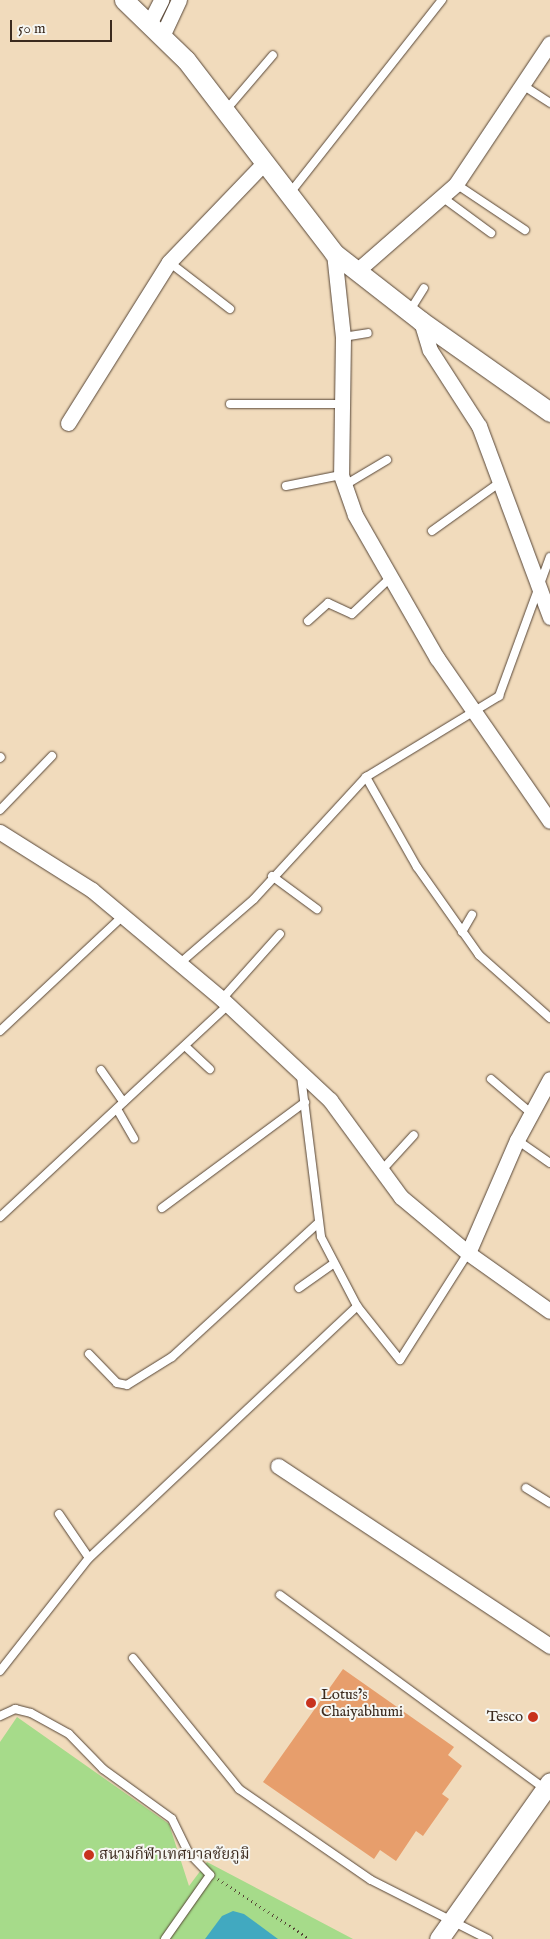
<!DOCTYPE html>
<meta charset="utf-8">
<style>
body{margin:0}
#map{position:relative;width:550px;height:1939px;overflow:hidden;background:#f1dbbc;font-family:"IM FELL English","Noto Serif Thai",serif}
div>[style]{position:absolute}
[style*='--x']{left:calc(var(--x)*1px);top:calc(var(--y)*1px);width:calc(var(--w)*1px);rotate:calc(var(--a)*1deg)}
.green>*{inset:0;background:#a6db8a}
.water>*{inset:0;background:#41a9c0}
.building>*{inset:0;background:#e79e6c}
.path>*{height:2.5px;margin-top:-1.25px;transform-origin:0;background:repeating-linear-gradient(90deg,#564536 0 1px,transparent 0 5px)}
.roads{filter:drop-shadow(0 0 1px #564536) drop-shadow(0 0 1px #564536)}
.service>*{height:8px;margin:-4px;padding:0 4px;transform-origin:4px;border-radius:4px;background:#fff}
.minor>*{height:15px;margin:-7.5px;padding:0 7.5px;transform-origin:7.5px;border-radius:7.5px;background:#fff}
.tertiary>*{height:19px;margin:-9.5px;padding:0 9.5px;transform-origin:9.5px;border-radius:9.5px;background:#fff}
.dots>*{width:14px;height:14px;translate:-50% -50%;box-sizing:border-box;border:2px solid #f6f6f2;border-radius:50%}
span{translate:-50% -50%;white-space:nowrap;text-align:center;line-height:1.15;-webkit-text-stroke:4px #f6f6f2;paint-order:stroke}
.poi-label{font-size:15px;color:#3b2a1e}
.left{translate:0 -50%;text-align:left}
.right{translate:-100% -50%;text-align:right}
.scale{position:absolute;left:10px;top:20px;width:102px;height:22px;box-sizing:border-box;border:2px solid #3b2a1e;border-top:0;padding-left:6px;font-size:15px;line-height:18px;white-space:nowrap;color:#3b2a1e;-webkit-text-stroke:4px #f6f6f2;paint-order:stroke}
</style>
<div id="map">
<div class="green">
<i style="clip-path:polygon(17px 1717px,169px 1824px,189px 1886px,207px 1862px,353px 1939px,0 1939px,0 1742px)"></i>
</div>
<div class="water">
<i style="clip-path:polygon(233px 1911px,244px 1914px,278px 1939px,205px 1939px,222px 1916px)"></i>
</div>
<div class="building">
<i style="clip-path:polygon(343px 1669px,454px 1747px,448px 1755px,462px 1766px,442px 1794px,449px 1799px,423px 1836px,416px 1831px,396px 1861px,380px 1850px,374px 1859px,263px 1782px)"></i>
</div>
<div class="path">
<i style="--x:218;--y:1879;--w:110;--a:33.1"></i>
</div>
<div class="roads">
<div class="service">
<i style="--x:521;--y:84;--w:35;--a:33"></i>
<i style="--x:226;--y:110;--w:72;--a:-49.5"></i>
<i style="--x:456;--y:184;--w:83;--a:33.7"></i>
<i style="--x:290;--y:193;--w:246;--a:-51.8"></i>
<i style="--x:442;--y:197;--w:61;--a:36.3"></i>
<i style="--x:169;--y:262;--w:77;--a:37.6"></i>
<i style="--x:409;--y:312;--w:28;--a:-58"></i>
<i style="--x:343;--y:337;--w:25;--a:-9"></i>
<i style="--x:230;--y:404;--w:109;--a:0"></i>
<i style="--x:345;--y:485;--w:49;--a:-30.8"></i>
<i style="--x:286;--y:486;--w:56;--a:-11.3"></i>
<i style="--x:432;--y:531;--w:82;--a:-35.6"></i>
<i style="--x:308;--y:621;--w:27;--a:-42"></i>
<i style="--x:328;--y:603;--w:26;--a:25"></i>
<i style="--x:352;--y:614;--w:50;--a:-43.4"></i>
<i style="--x:0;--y:758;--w:1;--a:-45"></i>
<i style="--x:366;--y:777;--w:103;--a:60.5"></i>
<i style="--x:417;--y:867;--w:108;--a:54.8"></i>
<i style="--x:479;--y:955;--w:95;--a:41.6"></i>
<i style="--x:0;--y:810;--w:75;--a:-46.1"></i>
<i style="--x:272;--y:876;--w:56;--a:36.3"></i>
<i style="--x:462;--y:932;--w:20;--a:-60"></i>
<i style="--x:179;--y:964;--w:99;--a:-40.9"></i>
<i style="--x:254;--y:899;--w:166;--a:-47.4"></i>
<i style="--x:366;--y:777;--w:156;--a:-31.3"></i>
<i style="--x:499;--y:696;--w:148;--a:-69.9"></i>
<i style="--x:222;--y:999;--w:87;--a:-48.3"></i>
<i style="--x:0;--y:1031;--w:170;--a:-43.1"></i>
<i style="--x:185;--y:1046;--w:34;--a:43"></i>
<i style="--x:101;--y:1070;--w:39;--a:55"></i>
<i style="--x:301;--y:1076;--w:162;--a:82.9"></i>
<i style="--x:321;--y:1237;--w:78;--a:62.4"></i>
<i style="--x:357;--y:1306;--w:69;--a:51.5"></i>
<i style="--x:400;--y:1360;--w:127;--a:-57.6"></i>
<i style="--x:491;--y:1079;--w:52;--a:40.4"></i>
<i style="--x:117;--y:1109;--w:34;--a:60"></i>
<i style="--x:517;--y:1140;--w:40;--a:34.9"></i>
<i style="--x:382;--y:1170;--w:47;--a:-47.6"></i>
<i style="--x:162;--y:1208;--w:178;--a:-36.5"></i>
<i style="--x:0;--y:1217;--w:311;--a:-42.9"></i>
<i style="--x:299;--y:1288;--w:42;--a:-35.2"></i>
<i style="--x:89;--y:1354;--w:40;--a:46"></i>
<i style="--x:117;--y:1383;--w:10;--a:11"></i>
<i style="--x:127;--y:1385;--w:53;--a:-31.9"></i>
<i style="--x:172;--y:1357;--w:198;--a:-42.5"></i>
<i style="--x:526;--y:1488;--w:28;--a:32"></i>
<i style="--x:59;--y:1514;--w:53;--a:55.7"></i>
<i style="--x:280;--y:1595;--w:328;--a:36.2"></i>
<i style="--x:133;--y:1658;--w:169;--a:51"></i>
<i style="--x:239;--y:1789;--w:160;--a:34.6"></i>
<i style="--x:371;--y:1880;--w:131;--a:26.8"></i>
<i style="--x:0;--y:1671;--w:144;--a:-51.8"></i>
<i style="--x:89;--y:1558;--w:368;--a:-43.2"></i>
<i style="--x:0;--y:1716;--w:17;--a:-25"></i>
<i style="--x:15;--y:1709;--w:16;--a:14"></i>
<i style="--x:31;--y:1713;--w:43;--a:28.9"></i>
<i style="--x:69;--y:1734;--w:49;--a:45.8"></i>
<i style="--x:103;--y:1769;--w:85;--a:35.9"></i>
<i style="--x:172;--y:1819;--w:37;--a:64"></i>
<i style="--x:188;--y:1852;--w:32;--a:46"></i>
<i style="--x:210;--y:1875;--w:78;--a:125.1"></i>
</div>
<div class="minor">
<i style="--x:150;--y:22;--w:25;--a:-63"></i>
<i style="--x:163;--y:34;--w:38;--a:-65"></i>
<i style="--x:334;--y:253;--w:84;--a:83.9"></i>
<i style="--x:343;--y:337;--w:138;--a:90.8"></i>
<i style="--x:341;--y:475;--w:42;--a:70.7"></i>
<i style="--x:355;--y:515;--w:165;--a:60.2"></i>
<i style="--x:437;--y:658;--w:198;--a:55.3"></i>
<i style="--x:359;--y:269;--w:129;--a:-41.2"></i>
<i style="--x:456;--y:184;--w:169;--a:-56.3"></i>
<i style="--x:421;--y:321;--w:30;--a:73"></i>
<i style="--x:430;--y:350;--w:90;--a:57.2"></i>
<i style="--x:479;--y:426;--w:204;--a:69.6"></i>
<i style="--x:68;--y:423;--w:190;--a:-57.9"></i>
<i style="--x:169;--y:262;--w:137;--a:-46.2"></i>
<i style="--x:0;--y:832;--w:109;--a:32.2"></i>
<i style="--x:92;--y:890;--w:170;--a:40"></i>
<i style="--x:222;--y:999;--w:148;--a:43.1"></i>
<i style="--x:330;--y:1100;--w:120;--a:53.8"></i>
<i style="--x:401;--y:1197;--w:87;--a:39.9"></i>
<i style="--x:468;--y:1253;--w:100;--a:35.3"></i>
<i style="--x:468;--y:1253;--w:123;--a:-66.6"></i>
<i style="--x:517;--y:1140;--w:69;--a:-61.6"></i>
<i style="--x:278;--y:1466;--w:326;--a:33.5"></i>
</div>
<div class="tertiary">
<i style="--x:124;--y:0;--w:86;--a:44.1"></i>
<i style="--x:186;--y:60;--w:243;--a:52.5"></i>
<i style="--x:334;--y:253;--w:110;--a:38"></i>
<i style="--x:421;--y:321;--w:158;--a:35.2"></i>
<i style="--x:439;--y:1939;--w:192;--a:-54.7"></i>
</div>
</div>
<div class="dots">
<i style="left:311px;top:1703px;background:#c8321e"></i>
<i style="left:533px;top:1717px;background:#c8321e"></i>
<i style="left:89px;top:1855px;background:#c8321e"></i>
</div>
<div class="poi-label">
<span class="left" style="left:321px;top:1703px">Lotus’s<br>Chaiyabhumi</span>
<span class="right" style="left:523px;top:1717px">Tesco</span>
<span class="left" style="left:99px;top:1855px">สนามกีฬาเทศบาลชัยภูมิ</span>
</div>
<div class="scale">50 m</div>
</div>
